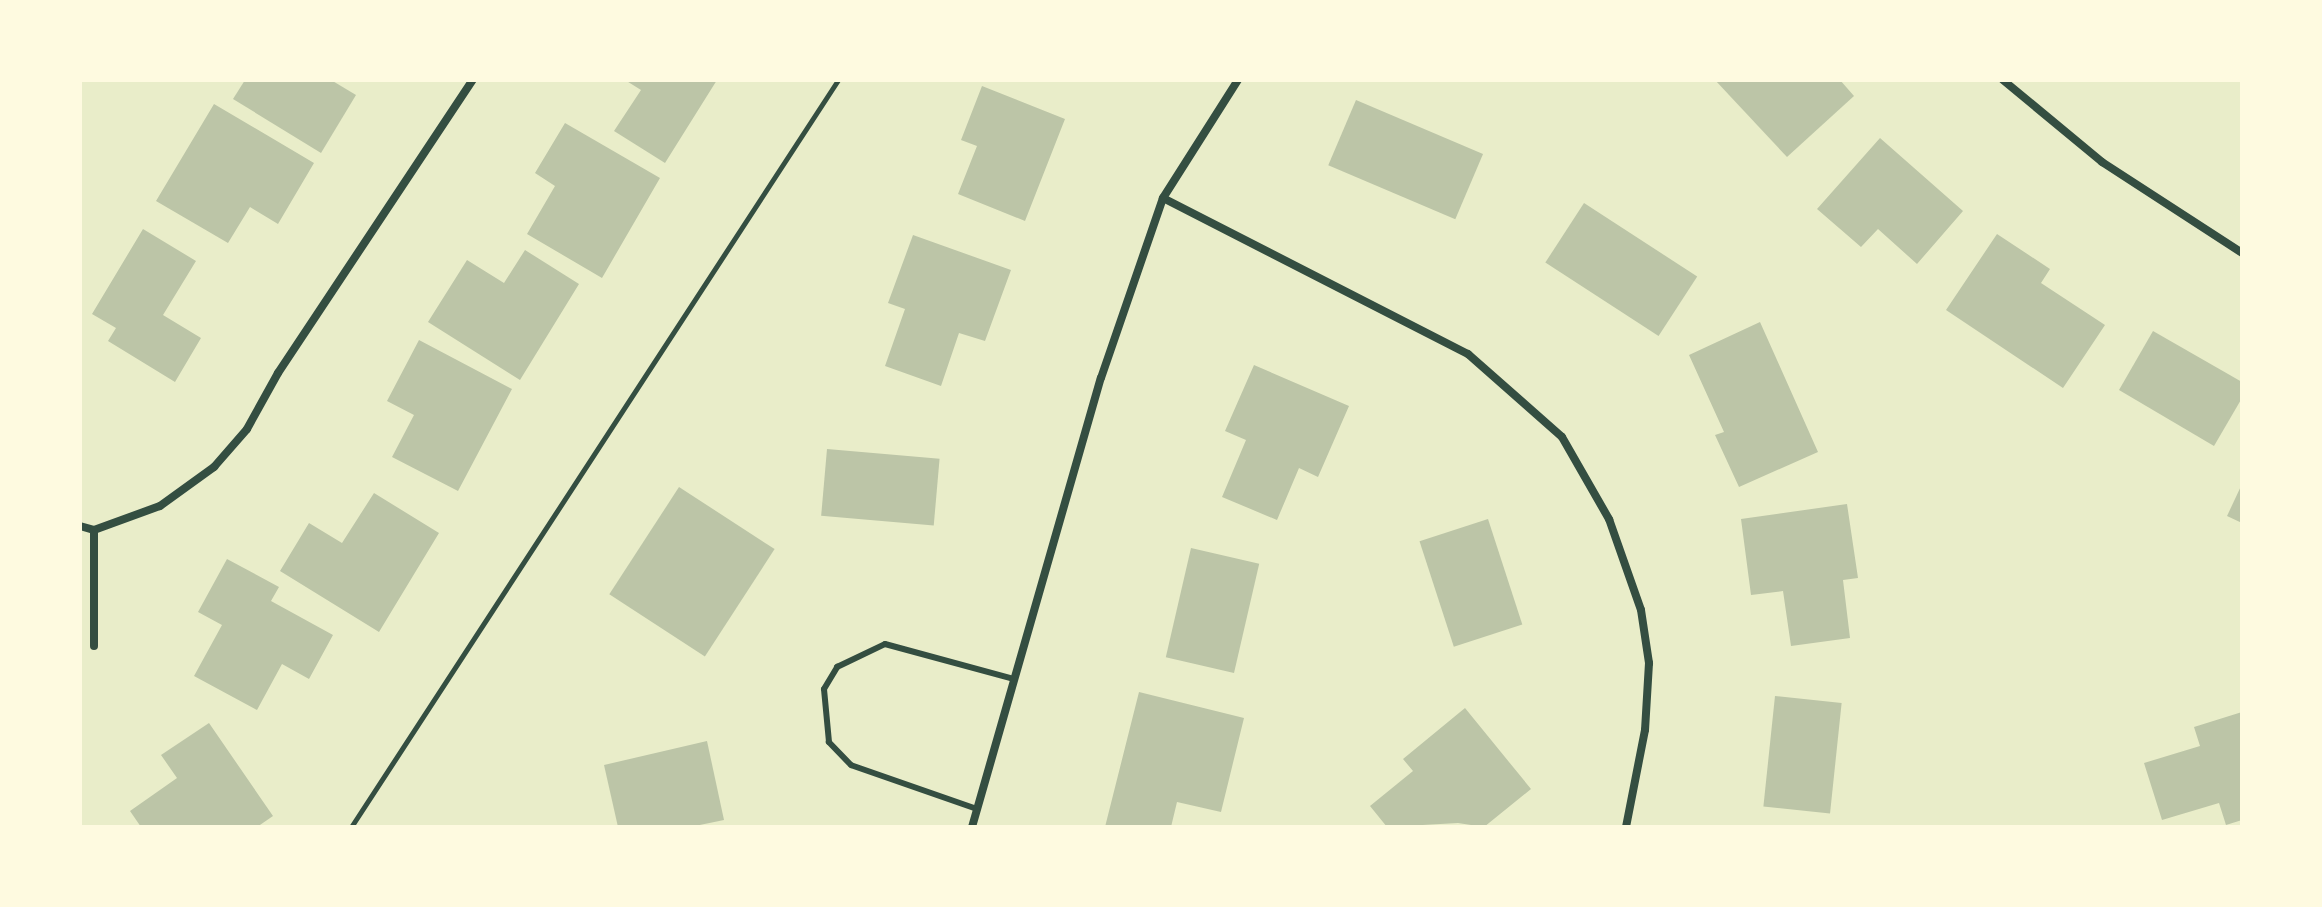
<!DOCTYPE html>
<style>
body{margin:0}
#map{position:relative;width:2322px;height:907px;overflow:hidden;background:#e9edc9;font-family:Ubuntu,sans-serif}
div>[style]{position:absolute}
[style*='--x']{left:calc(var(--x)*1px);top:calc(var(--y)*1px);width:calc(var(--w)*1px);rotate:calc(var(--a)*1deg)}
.building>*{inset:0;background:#bcc5a7;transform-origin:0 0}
.path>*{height:5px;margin:-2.5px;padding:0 2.5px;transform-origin:2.5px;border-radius:2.5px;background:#344e41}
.service>*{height:6px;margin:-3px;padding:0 3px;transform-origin:3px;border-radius:3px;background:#344e41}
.minor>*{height:8px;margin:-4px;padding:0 4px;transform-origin:4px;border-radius:4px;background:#344e41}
span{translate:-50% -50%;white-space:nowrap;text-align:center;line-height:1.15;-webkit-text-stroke:6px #fefae0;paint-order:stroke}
.frame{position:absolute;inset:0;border:82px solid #fefae0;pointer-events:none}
</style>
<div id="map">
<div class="building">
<i style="clip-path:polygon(245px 80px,331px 80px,356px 95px,321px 153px,233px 99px)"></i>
<i style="clip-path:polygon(625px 80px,717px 80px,665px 163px,614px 131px,641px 90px)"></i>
<i style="clip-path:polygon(1715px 80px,1840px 80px,1854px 96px,1787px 157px)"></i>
<i style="clip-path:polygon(982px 86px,1065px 119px,1025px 221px,958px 194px,977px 146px,961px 140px)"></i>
<i style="left:1356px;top:100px;width:138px;height:71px;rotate:23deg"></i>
<i style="clip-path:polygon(214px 104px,314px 163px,278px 224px,250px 207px,228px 243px,156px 201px)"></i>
<i style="clip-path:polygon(565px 123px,660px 178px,602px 278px,527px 234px,555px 186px,535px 173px)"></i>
<i style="clip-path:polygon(1880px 138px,1963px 211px,1917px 264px,1878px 229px,1861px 247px,1817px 209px)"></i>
<i style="left:1584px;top:203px;width:135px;height:71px;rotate:33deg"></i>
<i style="clip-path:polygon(143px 229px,196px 261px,163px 315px,201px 338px,175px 382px,108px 341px,116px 328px,92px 314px)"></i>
<i style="clip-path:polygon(1997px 234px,2050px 269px,2041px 283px,2105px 325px,2063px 388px,1946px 310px)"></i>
<i style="clip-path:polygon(913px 235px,1011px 270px,985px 341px,959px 333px,941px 386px,885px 366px,905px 309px,888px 303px)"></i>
<i style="clip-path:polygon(525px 250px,579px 284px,520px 380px,428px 322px,467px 260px,504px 283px)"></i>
<i style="clip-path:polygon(1760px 322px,1818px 452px,1739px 487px,1715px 435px,1724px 432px,1689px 355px)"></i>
<i style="clip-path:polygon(2153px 331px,2242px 382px,2242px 398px,2214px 446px,2119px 390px)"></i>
<i style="clip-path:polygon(419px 340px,512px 389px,458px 491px,392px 457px,414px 415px,387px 401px)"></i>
<i style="clip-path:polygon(1254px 365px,1349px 406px,1318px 477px,1299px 468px,1277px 520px,1222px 497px,1246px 440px,1225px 431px)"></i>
<i style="left:827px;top:449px;width:113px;height:67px;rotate:5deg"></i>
<i style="clip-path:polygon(2242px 484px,2242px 523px,2227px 516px)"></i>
<i style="left:679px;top:487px;width:114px;height:128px;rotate:33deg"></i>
<i style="clip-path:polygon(374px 493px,439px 533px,379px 632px,280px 571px,309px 523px,342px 543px)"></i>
<i style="clip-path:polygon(1847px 504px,1858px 578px,1843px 580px,1850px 638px,1791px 646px,1783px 591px,1751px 595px,1741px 519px)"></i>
<i style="left:1488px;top:519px;width:111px;height:72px;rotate:72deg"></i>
<i style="left:1191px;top:548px;width:70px;height:112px;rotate:13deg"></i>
<i style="clip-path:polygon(227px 559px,279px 587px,271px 601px,333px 635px,309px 679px,282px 664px,257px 710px,194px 676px,222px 625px,198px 612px)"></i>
<i style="clip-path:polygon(1139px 692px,1244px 718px,1221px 812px,1177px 802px,1171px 827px,1105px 827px)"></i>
<i style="left:1775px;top:696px;width:67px;height:111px;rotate:6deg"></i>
<i style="clip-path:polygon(1465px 708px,1531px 789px,1484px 827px,1458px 823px,1387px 827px,1370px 806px,1413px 771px,1403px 759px)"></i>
<i style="clip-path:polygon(2242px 712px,2242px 820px,2226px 825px,2219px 803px,2162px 820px,2144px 763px,2200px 746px,2194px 727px)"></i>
<i style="clip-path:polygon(209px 723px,273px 816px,257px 827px,141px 827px,130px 811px,177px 778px,161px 755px)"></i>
<i style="clip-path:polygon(707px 741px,724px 820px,690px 827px,618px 827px,604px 765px)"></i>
</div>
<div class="path">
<i style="--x:351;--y:827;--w:892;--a:-56.9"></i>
</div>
<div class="service">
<i style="--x:977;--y:809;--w:133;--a:-160.8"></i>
<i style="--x:851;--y:765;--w:32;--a:-134"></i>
<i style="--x:829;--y:742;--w:53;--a:-95.4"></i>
<i style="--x:824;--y:689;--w:26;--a:-59"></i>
<i style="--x:837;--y:667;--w:53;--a:-25.6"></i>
<i style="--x:885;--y:644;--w:134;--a:15.2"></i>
</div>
<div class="minor">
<i style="--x:2003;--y:80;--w:129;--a:39.6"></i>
<i style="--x:2102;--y:162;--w:167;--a:33"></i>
<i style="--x:1163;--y:198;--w:343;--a:27.1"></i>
<i style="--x:1468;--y:354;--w:125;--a:41.4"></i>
<i style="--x:1562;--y:437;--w:95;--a:60.2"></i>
<i style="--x:1609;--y:519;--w:96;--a:70.6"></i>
<i style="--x:1641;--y:610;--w:54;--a:81.4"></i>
<i style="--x:1649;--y:663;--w:67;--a:93.4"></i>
<i style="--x:1645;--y:730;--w:99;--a:101.1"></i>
<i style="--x:80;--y:526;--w:15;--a:16"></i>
<i style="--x:94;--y:530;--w:70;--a:-20"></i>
<i style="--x:160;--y:506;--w:67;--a:-35.8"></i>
<i style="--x:214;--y:467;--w:50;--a:-49"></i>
<i style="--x:247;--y:429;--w:64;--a:-61"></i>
<i style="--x:278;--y:373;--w:352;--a:-56.4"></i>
<i style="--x:94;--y:646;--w:116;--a:-90"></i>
<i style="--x:972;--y:827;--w:467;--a:-74"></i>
<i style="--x:1101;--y:378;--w:190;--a:-71"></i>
<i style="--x:1163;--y:198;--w:140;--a:-57.6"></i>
</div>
<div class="frame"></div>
</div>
